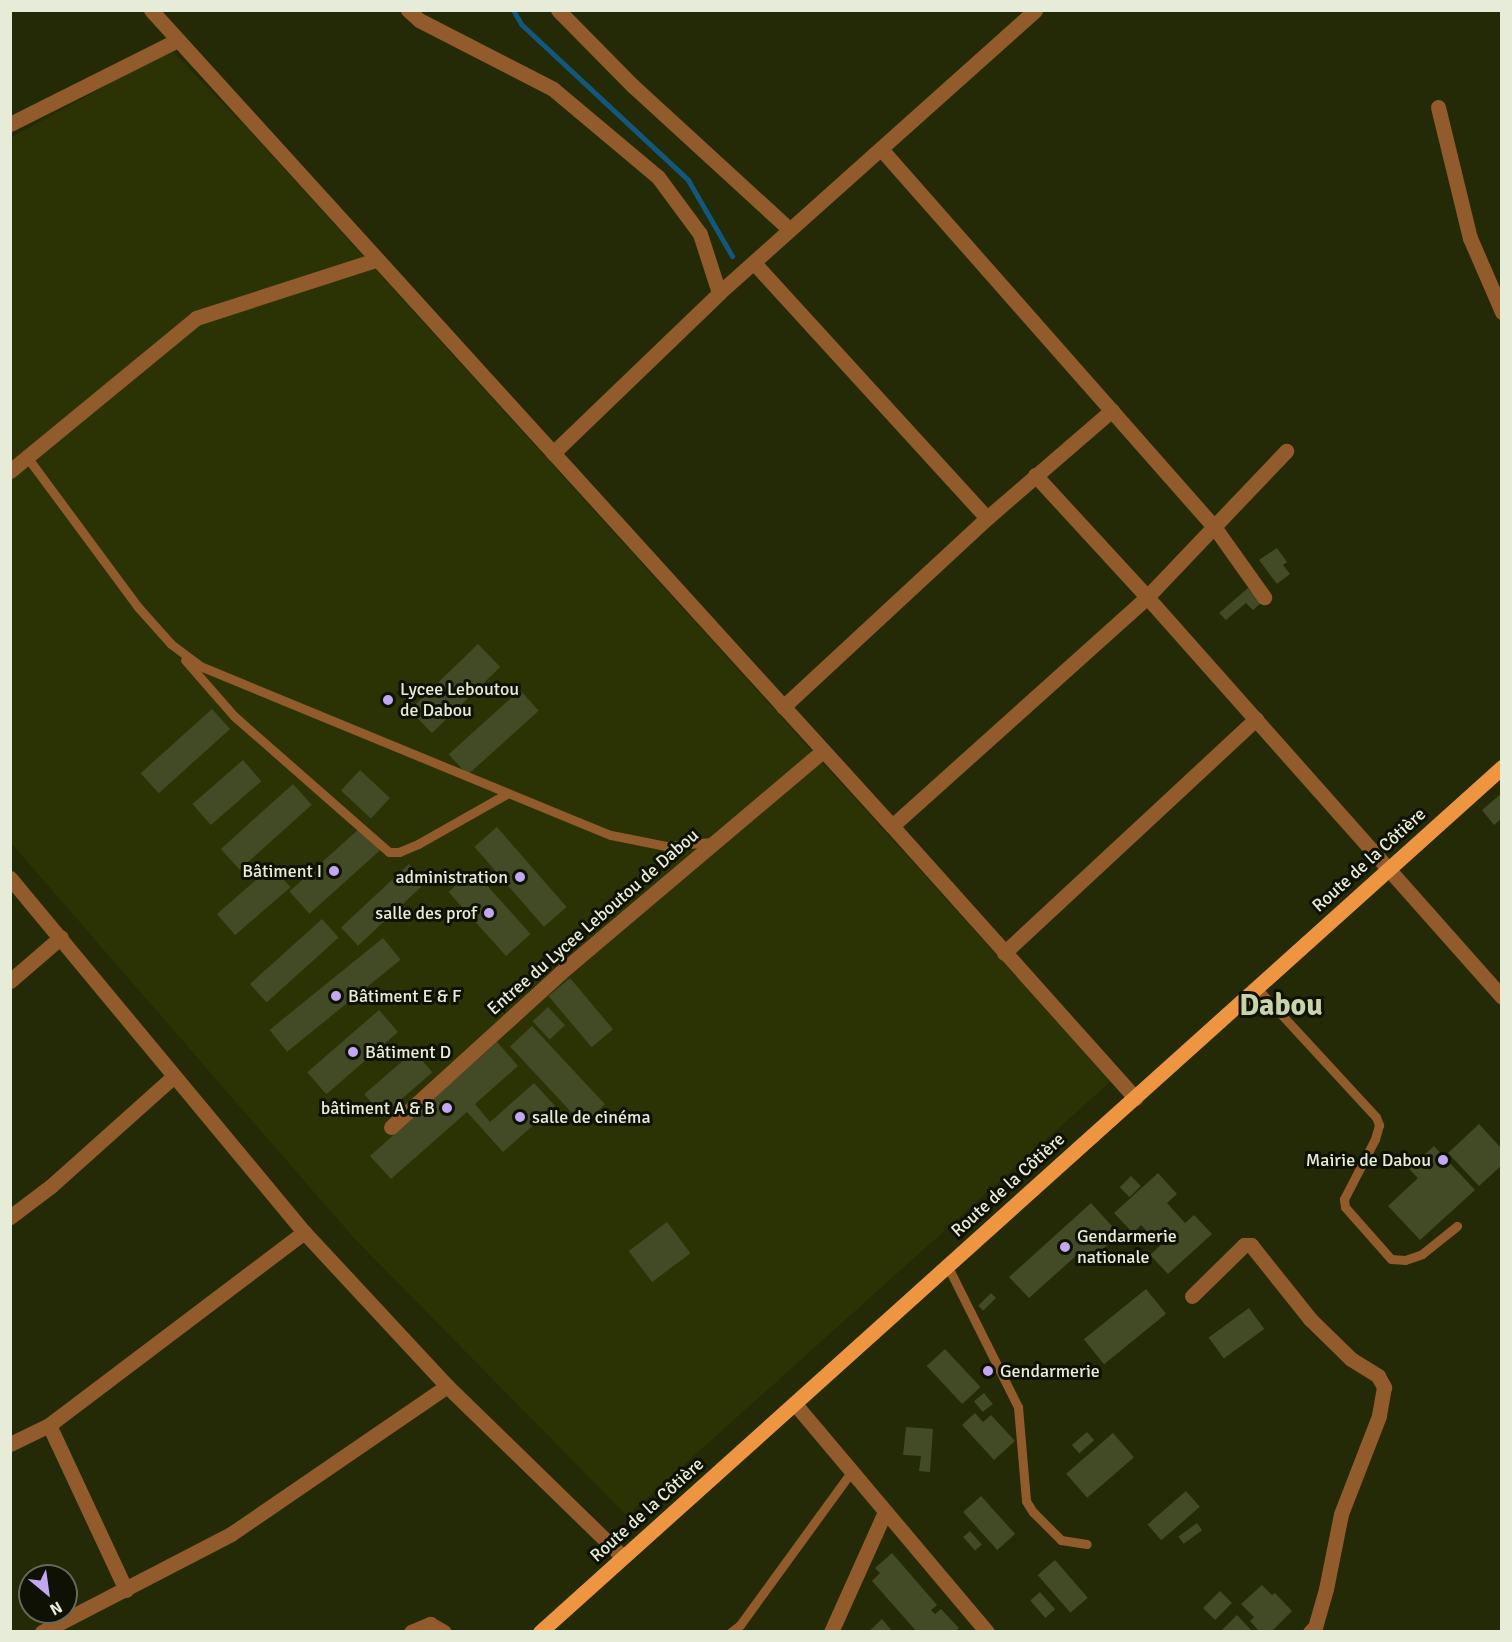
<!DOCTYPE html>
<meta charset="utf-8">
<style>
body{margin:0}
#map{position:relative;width:1512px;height:1642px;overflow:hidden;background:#232a05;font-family:Signika,sans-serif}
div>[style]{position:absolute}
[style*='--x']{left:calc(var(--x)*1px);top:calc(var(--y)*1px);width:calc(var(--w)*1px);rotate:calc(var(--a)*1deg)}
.built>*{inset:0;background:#2b3305}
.stream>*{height:5px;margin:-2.5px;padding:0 2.5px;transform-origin:2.5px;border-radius:2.5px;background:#13577e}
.building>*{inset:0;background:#424a26;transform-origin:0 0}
.lane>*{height:9px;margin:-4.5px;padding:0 4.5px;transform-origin:4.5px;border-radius:4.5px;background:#915b2b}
.street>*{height:15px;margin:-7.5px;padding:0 7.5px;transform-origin:7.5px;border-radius:7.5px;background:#915b2b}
.primary>*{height:15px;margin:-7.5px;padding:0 7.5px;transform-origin:7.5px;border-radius:7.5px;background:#ee9542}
.dots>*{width:16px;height:16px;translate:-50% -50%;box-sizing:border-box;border:3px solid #0e1104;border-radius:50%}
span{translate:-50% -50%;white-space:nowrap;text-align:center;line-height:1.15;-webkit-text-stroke:6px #0e1104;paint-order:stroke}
.poi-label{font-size:18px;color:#e6ecd7}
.left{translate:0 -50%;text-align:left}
.right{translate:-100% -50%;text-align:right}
.street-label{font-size:18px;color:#e6ecd7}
.town-label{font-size:30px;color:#c8d3aa;font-weight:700}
.frame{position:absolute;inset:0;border:12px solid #e6ecd7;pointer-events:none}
.north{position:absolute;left:18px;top:1564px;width:60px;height:60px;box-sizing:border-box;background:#0e1104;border:2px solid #646958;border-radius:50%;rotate:151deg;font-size:16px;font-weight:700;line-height:24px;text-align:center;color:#e6ecd7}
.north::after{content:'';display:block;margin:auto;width:21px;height:27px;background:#c2a8f2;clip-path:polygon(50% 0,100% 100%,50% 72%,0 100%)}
</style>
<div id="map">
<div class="built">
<i style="clip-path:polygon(171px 50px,248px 129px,1111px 1081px,627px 1516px,353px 1237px,11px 843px,10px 138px)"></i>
</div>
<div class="stream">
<i style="--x:513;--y:10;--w:16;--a:60"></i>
<i style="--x:521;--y:24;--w:229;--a:43"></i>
<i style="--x:688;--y:180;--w:88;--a:59.9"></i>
</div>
<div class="building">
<i style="clip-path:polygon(1277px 548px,1287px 562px,1283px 565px,1290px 574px,1277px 584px,1259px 560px)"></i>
<i style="clip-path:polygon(1248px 588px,1261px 603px,1253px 610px,1246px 603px,1226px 620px,1219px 613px)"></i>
<i style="left:478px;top:644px;width:32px;height:95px;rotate:46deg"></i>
<i style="left:520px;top:690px;width:28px;height:96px;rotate:48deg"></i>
<i style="left:212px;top:709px;width:27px;height:96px;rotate:48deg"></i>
<i style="left:243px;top:760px;width:28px;height:67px;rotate:49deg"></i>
<i style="left:360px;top:770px;width:41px;height:28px;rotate:43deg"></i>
<i style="left:293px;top:784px;width:28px;height:97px;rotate:48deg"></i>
<i style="clip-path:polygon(1502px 793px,1502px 818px,1494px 825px,1482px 810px)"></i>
<i style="left:497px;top:827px;width:106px;height:30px;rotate:49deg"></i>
<i style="left:360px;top:828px;width:30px;height:95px;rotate:48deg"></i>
<i style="left:409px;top:864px;width:25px;height:93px;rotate:47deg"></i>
<i style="left:272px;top:866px;width:28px;height:73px;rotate:49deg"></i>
<i style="left:473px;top:870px;width:86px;height:33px;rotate:48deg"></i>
<i style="left:322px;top:919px;width:25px;height:97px;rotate:48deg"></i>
<i style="left:383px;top:938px;width:28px;height:146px;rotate:51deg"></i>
<i style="left:570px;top:978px;width:67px;height:28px;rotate:50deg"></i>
<i style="left:548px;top:1007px;width:25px;height:21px;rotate:47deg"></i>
<i style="left:379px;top:1010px;width:29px;height:95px;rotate:49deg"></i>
<i style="left:532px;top:1026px;width:107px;height:30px;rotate:47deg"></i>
<i style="clip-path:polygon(497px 1042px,518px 1066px,475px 1104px,490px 1122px,534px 1083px,555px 1106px,503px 1152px,467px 1112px,391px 1179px,370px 1156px)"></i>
<i style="left:414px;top:1051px;width:28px;height:66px;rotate:49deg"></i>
<i style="clip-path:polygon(1479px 1124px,1502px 1149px,1502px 1165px,1479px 1186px,1448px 1153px)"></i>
<i style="clip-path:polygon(1434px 1146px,1475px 1190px,1420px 1240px,1388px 1206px,1418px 1178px,1409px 1169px)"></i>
<i style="clip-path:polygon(1158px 1173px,1177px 1194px,1167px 1203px,1185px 1223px,1194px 1215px,1212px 1234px,1168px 1274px,1150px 1255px,1160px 1246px,1141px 1225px,1133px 1233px,1114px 1213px)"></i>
<i style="left:1131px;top:1176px;width:14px;height:16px;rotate:45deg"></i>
<i style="clip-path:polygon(1091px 1203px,1119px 1234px,1087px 1264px,1078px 1254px,1029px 1298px,1009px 1277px)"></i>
<i style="left:667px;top:1222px;width:39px;height:48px;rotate:53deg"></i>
<i style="left:1146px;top:1289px;width:32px;height:80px;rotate:51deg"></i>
<i style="left:991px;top:1293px;width:7px;height:18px;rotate:45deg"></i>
<i style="left:1249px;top:1308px;width:26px;height:50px;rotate:54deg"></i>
<i style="left:945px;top:1349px;width:52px;height:25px;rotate:47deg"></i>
<i style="left:984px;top:1393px;width:14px;height:13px;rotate:51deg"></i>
<i style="clip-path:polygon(975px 1413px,983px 1422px,991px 1415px,1015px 1441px,994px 1460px,962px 1425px)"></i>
<i style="clip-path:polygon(906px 1427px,933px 1429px,930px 1472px,919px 1471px,921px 1456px,903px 1455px)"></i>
<i style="left:1087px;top:1432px;width:11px;height:20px;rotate:49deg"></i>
<i style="left:1113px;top:1433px;width:32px;height:62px;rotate:49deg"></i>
<i style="left:1186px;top:1491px;width:21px;height:51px;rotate:49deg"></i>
<i style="left:981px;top:1496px;width:51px;height:24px;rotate:48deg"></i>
<i style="left:1197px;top:1523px;width:9px;height:23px;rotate:54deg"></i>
<i style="left:970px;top:1531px;width:18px;height:9px;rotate:49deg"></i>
<i style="clip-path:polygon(892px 1553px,937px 1605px,931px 1610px,935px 1614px,941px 1609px,959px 1628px,955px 1632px,917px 1632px,872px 1581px,880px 1573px,875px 1568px)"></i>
<i style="left:1055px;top:1560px;width:50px;height:23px;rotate:49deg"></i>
<i style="clip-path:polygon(1262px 1585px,1272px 1595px,1275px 1593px,1292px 1611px,1271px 1632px,1260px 1632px,1250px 1621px,1254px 1617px,1241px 1604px)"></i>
<i style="left:1220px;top:1591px;width:17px;height:24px;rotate:45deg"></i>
<i style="left:1040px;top:1592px;width:23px;height:13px;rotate:49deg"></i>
<i style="clip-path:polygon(1237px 1615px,1253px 1632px,1220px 1632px)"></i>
<i style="clip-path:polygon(882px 1619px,893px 1632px,868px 1632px)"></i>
</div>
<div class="lane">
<i style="--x:27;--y:457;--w:187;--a:53.5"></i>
<i style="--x:138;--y:607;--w:50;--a:48.3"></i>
<i style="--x:171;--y:644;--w:36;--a:37"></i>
<i style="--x:200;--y:666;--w:444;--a:22.4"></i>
<i style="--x:611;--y:835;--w:56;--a:11.3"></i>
<i style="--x:666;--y:846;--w:46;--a:-5"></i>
<i style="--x:185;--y:660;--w:74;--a:48.8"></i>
<i style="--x:234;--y:716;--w:206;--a:41.3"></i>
<i style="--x:389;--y:852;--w:10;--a:0"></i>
<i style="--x:399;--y:852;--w:21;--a:-23"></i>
<i style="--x:418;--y:844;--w:103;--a:-29.5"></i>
<i style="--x:1256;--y:987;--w:177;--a:47.3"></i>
<i style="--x:1376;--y:1117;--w:9;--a:69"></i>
<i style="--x:1379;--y:1125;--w:15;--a:106"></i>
<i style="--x:1375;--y:1139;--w:68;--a:117.3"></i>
<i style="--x:1344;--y:1199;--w:8;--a:83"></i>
<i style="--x:1345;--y:1207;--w:69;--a:48.5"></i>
<i style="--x:1391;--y:1259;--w:14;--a:4"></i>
<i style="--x:1405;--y:1260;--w:18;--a:-19"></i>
<i style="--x:1422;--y:1254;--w:45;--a:-38.7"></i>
<i style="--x:947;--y:1265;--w:159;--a:63.4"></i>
<i style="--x:1018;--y:1407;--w:94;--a:85.1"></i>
<i style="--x:1026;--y:1501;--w:13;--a:58"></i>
<i style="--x:1033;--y:1512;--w:40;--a:45"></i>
<i style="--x:1061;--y:1540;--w:26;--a:9"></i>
<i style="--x:731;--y:1632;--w:11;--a:-38"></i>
<i style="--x:740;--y:1625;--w:189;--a:-54"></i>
</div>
<div class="street">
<i style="--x:151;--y:10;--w:1102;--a:47.76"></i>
<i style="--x:892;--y:826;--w:365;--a:48.2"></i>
<i style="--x:408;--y:10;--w:15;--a:42"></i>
<i style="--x:419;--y:20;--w:151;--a:27.2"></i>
<i style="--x:553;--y:89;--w:137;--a:40"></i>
<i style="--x:658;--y:177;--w:71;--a:53.6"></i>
<i style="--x:700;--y:234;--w:62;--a:72.1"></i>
<i style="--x:558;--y:10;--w:107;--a:45.4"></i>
<i style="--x:633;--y:86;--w:212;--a:42.5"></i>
<i style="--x:1438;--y:107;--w:135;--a:76.3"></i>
<i style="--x:1470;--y:238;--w:81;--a:66.6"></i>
<i style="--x:10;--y:124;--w:188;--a:-26.6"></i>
<i style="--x:881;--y:149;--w:505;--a:48.61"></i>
<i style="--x:1215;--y:528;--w:85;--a:54.6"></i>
<i style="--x:755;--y:264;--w:344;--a:47.6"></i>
<i style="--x:553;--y:453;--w:231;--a:-43.9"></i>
<i style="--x:719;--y:293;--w:424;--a:-41.8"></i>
<i style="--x:10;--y:471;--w:241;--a:-39.4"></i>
<i style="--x:196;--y:318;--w:189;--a:-17.9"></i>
<i style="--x:1035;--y:475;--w:166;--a:47.4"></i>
<i style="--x:1147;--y:597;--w:535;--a:48.41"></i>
<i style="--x:783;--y:707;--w:278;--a:-42.8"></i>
<i style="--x:987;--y:518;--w:165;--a:-40.8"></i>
<i style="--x:892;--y:826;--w:343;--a:-41.9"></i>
<i style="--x:1147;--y:597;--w:202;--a:-46.4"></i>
<i style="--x:10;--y:878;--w:460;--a:50.3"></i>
<i style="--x:304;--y:1232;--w:210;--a:47.1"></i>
<i style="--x:447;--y:1386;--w:245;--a:44.2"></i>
<i style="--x:1004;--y:953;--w:344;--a:-42.9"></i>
<i style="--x:10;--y:981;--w:67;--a:-40.8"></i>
<i style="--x:391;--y:1127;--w:229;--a:-42.3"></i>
<i style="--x:560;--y:973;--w:344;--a:-40.2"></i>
<i style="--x:10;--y:1217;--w:51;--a:-37.1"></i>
<i style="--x:51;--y:1186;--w:165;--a:-41.8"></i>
<i style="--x:1192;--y:1296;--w:73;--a:-44.4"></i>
<i style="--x:1244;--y:1245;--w:7;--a:0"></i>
<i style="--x:1251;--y:1245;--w:95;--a:51.4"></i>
<i style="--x:1310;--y:1319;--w:57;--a:44.3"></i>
<i style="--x:1351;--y:1359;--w:32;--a:32"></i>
<i style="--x:1378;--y:1376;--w:13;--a:61"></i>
<i style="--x:1384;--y:1387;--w:29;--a:100"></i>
<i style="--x:1379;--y:1416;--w:105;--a:111.2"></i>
<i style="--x:1341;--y:1514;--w:76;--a:101.3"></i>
<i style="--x:1326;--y:1589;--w:40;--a:106"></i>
<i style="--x:1315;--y:1627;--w:7;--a:135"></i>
<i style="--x:795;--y:1404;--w:298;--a:49.9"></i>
<i style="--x:49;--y:1425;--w:182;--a:65"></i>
<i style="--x:10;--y:1444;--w:43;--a:-26"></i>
<i style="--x:49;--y:1425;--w:320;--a:-37.1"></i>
<i style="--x:42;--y:1632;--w:213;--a:-27.4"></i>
<i style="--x:231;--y:1534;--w:262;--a:-34.4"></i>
<i style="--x:411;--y:1632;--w:21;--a:-23"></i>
<i style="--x:430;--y:1624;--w:16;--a:30"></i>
<i style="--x:831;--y:1632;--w:132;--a:-65.8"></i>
</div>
<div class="primary">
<i style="--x:540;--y:1632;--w:1294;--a:-41.96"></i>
</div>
<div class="dots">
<i style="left:388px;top:700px;background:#c2a8f2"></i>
<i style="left:334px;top:871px;background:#c2a8f2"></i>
<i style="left:520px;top:877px;background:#c2a8f2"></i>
<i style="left:489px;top:913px;background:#c2a8f2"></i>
<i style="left:336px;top:996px;background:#c2a8f2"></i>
<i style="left:353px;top:1052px;background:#c2a8f2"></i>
<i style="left:447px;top:1108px;background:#c2a8f2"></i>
<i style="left:520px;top:1117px;background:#c2a8f2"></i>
<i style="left:1443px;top:1160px;background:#c2a8f2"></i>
<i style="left:1065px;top:1247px;background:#c2a8f2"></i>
<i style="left:988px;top:1371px;background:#c2a8f2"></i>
</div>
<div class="poi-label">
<span class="left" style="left:400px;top:700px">Lycee Leboutou<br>de Dabou</span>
<span class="right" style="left:322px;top:871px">Bâtiment I</span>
<span class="right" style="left:508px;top:877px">administration</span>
<span class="right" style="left:477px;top:913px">salle des prof</span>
<span class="left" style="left:348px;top:996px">Bâtiment E &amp; F</span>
<span class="left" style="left:365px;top:1052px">Bâtiment D</span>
<span class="right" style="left:435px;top:1108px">bâtiment A &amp; B</span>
<span class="left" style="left:532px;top:1117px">salle de cinéma</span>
<span class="right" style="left:1431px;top:1160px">Mairie de Dabou</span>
<span class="left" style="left:1077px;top:1247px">Gendarmerie<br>nationale</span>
<span class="left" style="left:1000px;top:1371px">Gendarmerie</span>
</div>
<div class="street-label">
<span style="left:1369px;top:860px;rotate:-42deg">Route de la Côtière</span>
<span style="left:593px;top:922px;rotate:-41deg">Entree du Lycee Leboutou de Dabou</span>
<span style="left:1008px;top:1185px;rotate:-42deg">Route de la Côtière</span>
<span style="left:647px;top:1510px;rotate:-42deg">Route de la Côtière</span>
</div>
<div class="town-label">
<span style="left:1281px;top:1006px">Dabou</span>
</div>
<div class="frame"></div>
<div class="north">N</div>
</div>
